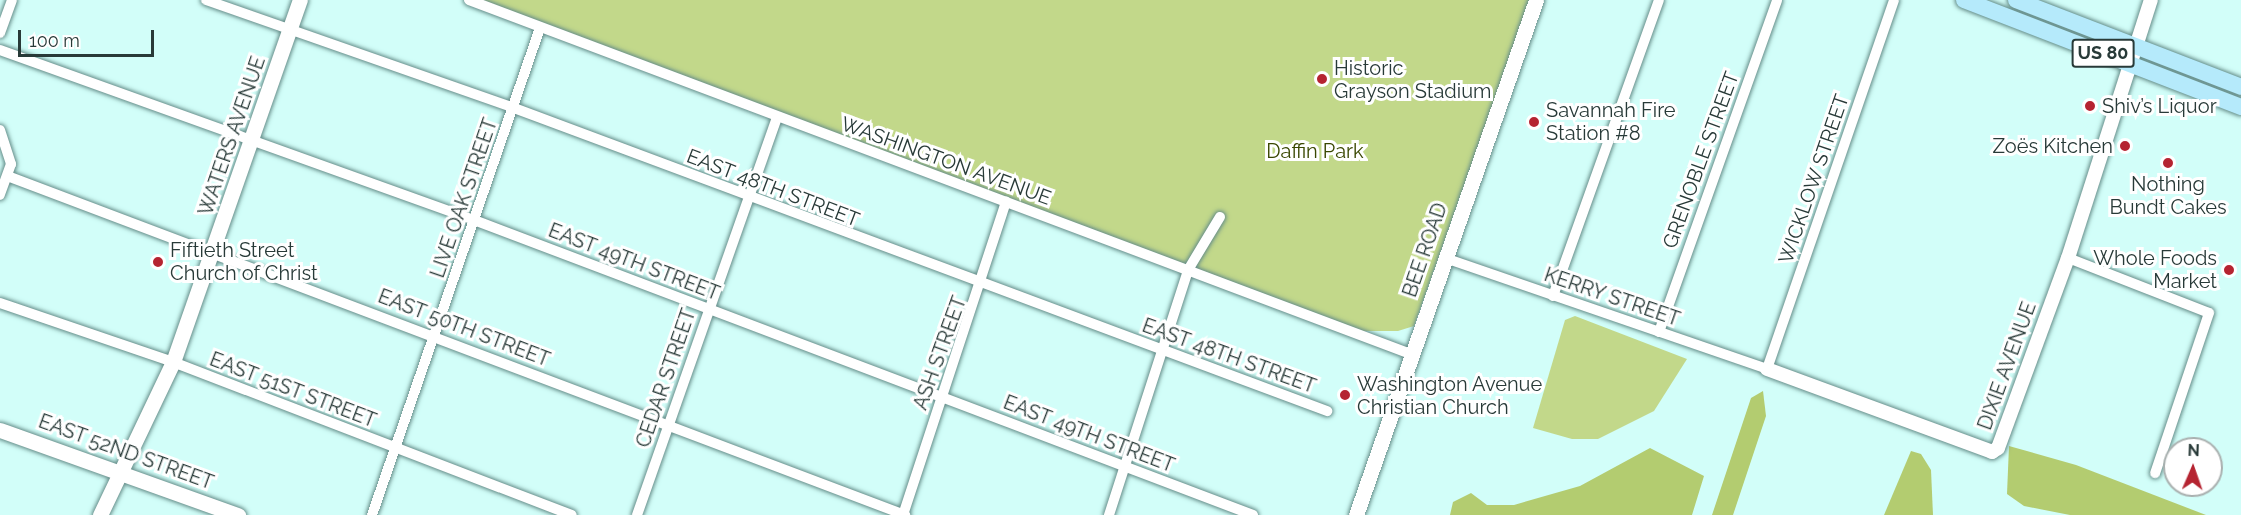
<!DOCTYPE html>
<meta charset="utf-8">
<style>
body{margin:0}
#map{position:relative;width:2241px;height:515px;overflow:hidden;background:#d2fef9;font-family:Raleway,sans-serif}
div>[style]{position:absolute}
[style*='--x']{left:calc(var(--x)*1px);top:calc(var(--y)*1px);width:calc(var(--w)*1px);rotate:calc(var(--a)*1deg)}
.green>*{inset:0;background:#c2d88a}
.forest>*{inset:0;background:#b3cc70}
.roads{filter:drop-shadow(0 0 2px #658d89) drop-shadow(0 0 2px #658d89)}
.minor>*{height:10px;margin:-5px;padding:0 5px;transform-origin:5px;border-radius:5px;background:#fff}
.tertiary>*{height:14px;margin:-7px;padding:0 7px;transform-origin:7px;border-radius:7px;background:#fff}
.secondary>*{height:15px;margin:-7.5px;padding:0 7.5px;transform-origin:7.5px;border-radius:7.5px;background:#fff}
.primary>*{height:16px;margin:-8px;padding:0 8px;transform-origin:8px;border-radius:8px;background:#b5eafb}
.dots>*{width:16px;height:16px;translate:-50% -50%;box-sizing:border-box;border:3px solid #fff;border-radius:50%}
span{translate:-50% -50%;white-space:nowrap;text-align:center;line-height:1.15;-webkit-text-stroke:6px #fff;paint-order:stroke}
.shield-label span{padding:2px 4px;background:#fff;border:2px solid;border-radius:4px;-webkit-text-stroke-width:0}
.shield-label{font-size:18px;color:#283a38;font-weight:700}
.poi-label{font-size:20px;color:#283a38}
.left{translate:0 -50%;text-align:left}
.right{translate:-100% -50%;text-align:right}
.street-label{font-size:20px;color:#283a38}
.park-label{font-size:20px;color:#394700}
.north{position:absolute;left:2163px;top:437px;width:60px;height:60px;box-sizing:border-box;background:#fff;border:2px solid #a9b0af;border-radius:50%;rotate:2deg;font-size:16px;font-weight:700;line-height:24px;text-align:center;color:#283a38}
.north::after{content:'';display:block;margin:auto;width:21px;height:27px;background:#b52431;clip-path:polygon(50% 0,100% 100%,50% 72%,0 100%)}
.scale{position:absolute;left:18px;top:30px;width:136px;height:27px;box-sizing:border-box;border:3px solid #283a38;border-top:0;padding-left:8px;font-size:18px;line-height:21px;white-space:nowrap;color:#283a38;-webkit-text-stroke:4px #fff;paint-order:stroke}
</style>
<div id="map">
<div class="green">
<i style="clip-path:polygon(480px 0,1530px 0,1414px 326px,1398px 331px,1363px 331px)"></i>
<i style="clip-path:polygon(1575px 316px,1687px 359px,1654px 411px,1598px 439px,1572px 439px,1533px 428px,1565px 320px)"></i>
</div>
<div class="forest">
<i style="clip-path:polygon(1763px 391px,1766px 416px,1733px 515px,1712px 515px,1751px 398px)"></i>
<i style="clip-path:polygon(2009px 446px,2076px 465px,2206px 515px,2070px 515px,2024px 506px,2007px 494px)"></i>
<i style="clip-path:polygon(1650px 448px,1704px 476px,1692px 515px,1450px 515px,1453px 502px,1471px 493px,1487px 505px,1514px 505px,1580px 486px)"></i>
<i style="clip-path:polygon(1911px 451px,1921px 454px,1931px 470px,1933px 515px,1884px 515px)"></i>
</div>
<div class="roads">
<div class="minor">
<i style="--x:206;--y:0;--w:326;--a:19.3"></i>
<i style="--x:514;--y:108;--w:868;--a:20.44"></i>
<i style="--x:469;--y:0;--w:1006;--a:20.6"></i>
<i style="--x:0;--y:33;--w:35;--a:-70"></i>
<i style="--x:0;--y:50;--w:504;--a:19.73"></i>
<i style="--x:474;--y:220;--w:833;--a:20.74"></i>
<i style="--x:0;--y:130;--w:36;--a:72"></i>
<i style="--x:11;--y:164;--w:33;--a:110"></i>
<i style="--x:10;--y:177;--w:957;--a:20.69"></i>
<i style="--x:1445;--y:258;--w:341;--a:19"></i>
<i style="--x:1767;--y:369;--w:390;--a:-71"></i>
<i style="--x:2068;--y:258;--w:151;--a:21.3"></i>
<i style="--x:2209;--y:313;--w:169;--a:108.6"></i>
<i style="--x:1553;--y:296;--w:314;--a:-70.3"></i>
<i style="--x:0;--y:303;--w:183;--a:18.8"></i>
<i style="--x:173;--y:362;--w:427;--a:21"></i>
<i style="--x:1659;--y:332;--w:352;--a:-70.4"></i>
<i style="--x:372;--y:515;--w:515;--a:-70.97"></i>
<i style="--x:637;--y:515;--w:422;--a:-70.6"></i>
<i style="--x:903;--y:515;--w:330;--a:-71.8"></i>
<i style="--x:1109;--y:515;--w:257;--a:-72.1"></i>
<i style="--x:1188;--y:270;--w:62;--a:-58.9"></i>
</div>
<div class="tertiary">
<i style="--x:1767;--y:369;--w:240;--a:20.2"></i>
<i style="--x:1992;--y:452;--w:7;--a:-34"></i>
<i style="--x:1998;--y:448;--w:202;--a:-69.8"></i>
<i style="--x:2068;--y:258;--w:271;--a:-72.2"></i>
</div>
<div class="secondary">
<i style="--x:0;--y:430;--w:253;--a:19.7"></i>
<i style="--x:100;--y:515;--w:170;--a:-64.5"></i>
<i style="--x:173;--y:362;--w:384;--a:-70.7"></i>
<i style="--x:1356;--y:515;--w:546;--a:-70.73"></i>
</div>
<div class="primary">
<i style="--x:1964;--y:0;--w:297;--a:21.1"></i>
<i style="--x:2016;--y:0;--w:241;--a:21.1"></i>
</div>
</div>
<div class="dots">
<i style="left:1322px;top:79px;background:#b52431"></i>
<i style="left:2090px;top:106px;background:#b52431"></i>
<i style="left:1534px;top:122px;background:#b52431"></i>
<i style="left:2125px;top:146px;background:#b52431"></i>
<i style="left:2168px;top:163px;background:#b52431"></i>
<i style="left:158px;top:262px;background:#b52431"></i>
<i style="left:2229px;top:270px;background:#b52431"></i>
<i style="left:1345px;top:395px;background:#b52431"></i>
</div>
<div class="shield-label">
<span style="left:2103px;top:53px">US 80</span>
</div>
<div class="poi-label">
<span class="left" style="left:1334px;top:80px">Historic<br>Grayson Stadium</span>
<span class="left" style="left:2102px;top:106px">Shiv’s Liquor</span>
<span class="left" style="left:1546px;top:122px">Savannah Fire<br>Station #8</span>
<span class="right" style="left:2113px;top:146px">Zoës Kitchen</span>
<span style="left:2168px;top:196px">Nothing<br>Bundt Cakes</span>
<span class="left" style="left:170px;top:262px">Fiftieth Street<br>Church of Christ</span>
<span class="right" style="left:2217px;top:270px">Whole Foods<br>Market</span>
<span class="left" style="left:1357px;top:396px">Washington Avenue<br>Christian Church</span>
</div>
<div class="street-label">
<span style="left:232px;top:136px;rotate:-71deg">WATERS AVENUE</span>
<span style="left:1701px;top:160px;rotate:-70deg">GRENOBLE STREET</span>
<span style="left:946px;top:161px;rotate:20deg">WASHINGTON AVENUE</span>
<span style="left:1814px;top:179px;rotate:-71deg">WICKLOW STREET</span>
<span style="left:773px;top:188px;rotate:21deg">EAST 48TH STREET</span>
<span style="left:464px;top:198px;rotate:-71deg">LIVE OAK STREET</span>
<span style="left:1425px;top:250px;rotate:-71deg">BEE ROAD</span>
<span style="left:634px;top:262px;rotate:21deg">EAST 49TH STREET</span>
<span style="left:1612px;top:297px;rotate:19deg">KERRY STREET</span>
<span style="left:464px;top:328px;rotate:21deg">EAST 50TH STREET</span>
<span style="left:940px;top:353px;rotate:-70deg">ASH STREET</span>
<span style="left:1229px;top:356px;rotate:20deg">EAST 48TH STREET</span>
<span style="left:2007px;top:366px;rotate:-70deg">DIXIE AVENUE</span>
<span style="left:666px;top:378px;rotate:-71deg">CEDAR STREET</span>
<span style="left:293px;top:390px;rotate:21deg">EAST 51ST STREET</span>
<span style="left:1089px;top:434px;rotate:21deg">EAST 49TH STREET</span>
<span style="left:126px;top:452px;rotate:20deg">EAST 52ND STREET</span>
</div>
<div class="park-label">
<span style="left:1315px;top:151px">Daffin Park</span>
</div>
<div class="north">N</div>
<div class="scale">100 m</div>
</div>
